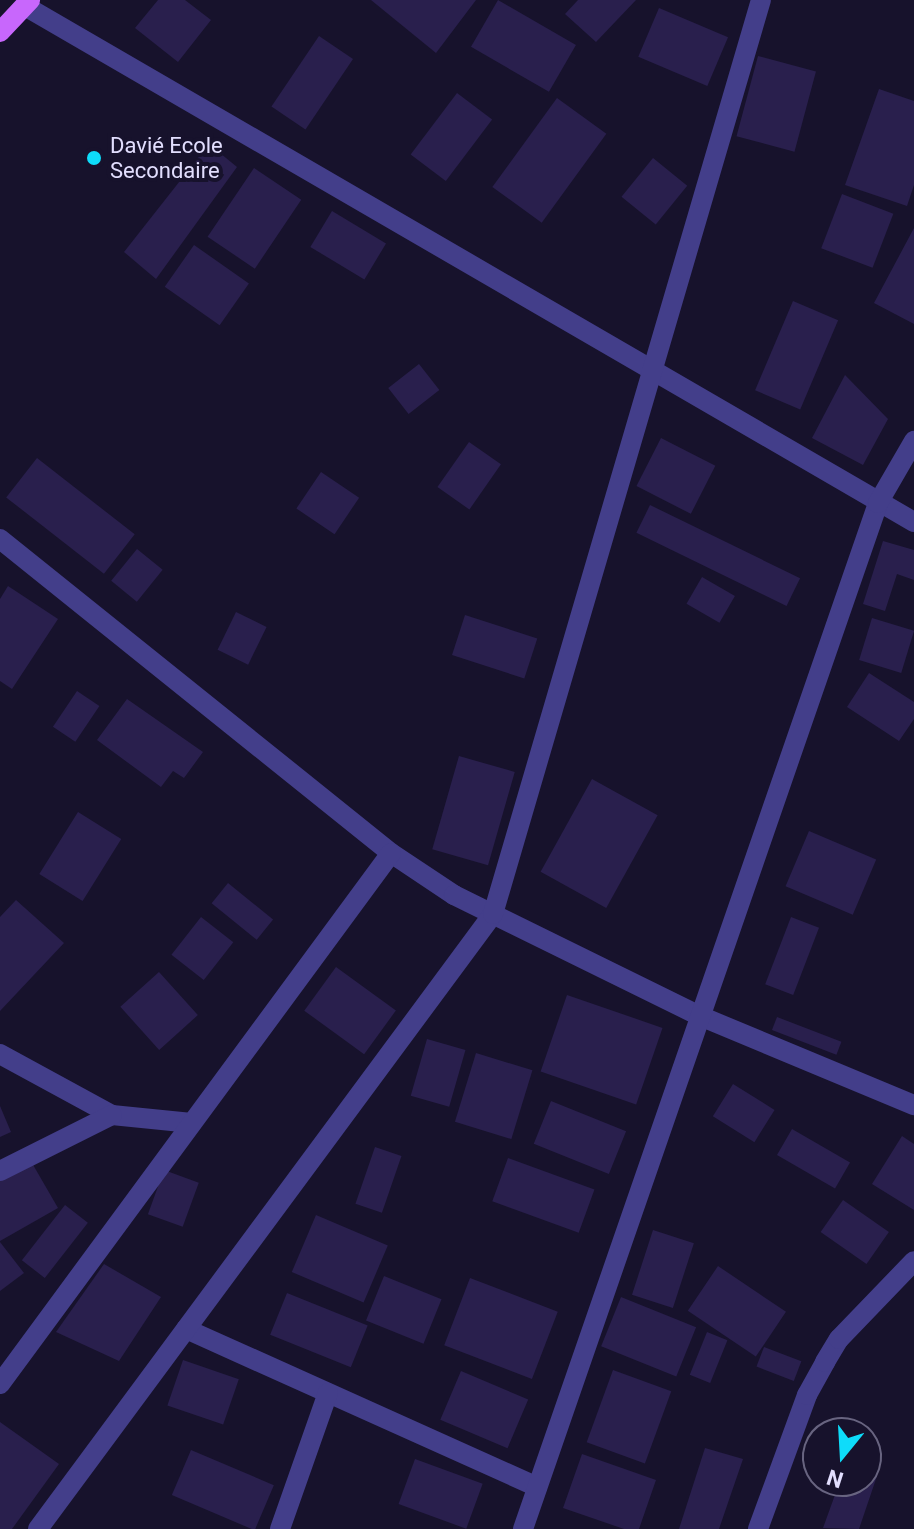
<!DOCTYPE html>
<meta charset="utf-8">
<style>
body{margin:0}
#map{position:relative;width:914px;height:1529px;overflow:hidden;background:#17122c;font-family:Roboto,sans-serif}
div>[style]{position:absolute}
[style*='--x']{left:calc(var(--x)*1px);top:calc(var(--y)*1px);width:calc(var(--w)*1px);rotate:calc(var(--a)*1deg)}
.building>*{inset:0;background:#291f4d;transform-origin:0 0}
.minor>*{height:20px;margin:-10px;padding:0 10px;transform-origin:10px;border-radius:10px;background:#433e8a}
.primary>*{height:20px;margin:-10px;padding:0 10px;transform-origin:10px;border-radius:10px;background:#c867fc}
.dots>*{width:22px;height:22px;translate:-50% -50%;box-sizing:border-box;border:4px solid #17122c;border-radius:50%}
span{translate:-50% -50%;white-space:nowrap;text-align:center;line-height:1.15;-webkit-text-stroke:8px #17122c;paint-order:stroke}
.poi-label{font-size:22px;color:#e2defe}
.left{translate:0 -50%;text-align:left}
.north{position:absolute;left:802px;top:1417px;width:80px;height:80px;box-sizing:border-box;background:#17122c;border:2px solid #686480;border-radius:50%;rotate:198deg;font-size:22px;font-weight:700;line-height:32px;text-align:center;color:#e2defe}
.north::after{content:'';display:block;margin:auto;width:28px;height:36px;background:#0edcfa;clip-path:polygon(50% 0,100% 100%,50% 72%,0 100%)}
</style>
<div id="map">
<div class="building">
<i style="clip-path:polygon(158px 0,185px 0,211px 20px,178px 62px,135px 28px)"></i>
<i style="clip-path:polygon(371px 0,476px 0,436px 53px)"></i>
<i style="left:498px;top:0;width:90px;height:54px;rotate:30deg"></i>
<i style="clip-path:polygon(578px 0,636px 0,596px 42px,565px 14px)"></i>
<i style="left:659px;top:8px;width:75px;height:53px;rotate:23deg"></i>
<i style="left:319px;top:36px;width:41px;height:85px;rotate:34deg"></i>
<i style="left:758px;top:56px;width:60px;height:83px;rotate:15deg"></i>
<i style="clip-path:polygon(879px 89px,914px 101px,914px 185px,907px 206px,845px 185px)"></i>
<i style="left:457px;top:93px;width:44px;height:77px;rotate:37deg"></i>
<i style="left:557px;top:98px;width:61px;height:110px;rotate:36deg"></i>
<i style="clip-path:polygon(209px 144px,237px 167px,156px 279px,124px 252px)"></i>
<i style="left:653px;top:158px;width:44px;height:50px;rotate:39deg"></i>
<i style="left:254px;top:168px;width:57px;height:83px;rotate:34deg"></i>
<i style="left:842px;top:194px;width:55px;height:58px;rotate:21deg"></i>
<i style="left:332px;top:211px;width:63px;height:42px;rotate:31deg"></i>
<i style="clip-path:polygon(914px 228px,914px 324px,874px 303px)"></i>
<i style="left:194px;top:245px;width:67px;height:51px;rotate:35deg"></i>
<i style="left:793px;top:301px;width:49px;height:97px;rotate:23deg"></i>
<i style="left:419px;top:364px;width:33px;height:39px;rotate:52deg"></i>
<i style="clip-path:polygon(845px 375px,888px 419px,863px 465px,812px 438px)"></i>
<i style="left:661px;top:438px;width:61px;height:54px;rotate:27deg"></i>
<i style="left:469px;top:442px;width:39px;height:55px;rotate:35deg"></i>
<i style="left:37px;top:458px;width:124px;height:50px;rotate:38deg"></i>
<i style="left:321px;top:472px;width:46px;height:44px;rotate:34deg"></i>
<i style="left:650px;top:505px;width:167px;height:31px;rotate:26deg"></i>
<i style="clip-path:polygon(883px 541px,914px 550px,914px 580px,897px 574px,885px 611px,863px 604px)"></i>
<i style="left:137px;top:549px;width:33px;height:41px;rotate:39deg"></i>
<i style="left:702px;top:577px;width:38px;height:31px;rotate:30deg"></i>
<i style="clip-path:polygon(8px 586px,58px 619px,12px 689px,0 681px,0 599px)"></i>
<i style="left:236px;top:612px;width:34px;height:42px;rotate:26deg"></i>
<i style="left:465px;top:615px;width:76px;height:42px;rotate:18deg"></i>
<i style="left:872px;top:618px;width:44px;height:44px;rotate:17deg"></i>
<i style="clip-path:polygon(869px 673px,914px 702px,914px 719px,899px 741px,847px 707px)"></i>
<i style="left:77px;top:691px;width:27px;height:43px;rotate:34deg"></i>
<i style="clip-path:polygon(127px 699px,203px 752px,184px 778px,173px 771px,161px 787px,97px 740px)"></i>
<i style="left:459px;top:756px;width:58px;height:97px;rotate:16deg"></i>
<i style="left:592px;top:779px;width:75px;height:106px;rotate:29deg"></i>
<i style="left:78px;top:812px;width:51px;height:73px;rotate:32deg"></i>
<i style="left:809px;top:831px;width:73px;height:60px;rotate:23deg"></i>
<i style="left:228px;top:883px;width:58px;height:26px;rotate:39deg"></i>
<i style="clip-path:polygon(16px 900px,64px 943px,0 1011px,0 917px)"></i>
<i style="left:201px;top:917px;width:41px;height:48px;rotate:38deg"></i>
<i style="left:791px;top:917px;width:30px;height:72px;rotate:21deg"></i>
<i style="left:336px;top:967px;width:74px;height:54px;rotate:36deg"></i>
<i style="left:159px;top:972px;width:58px;height:52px;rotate:48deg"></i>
<i style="left:567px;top:995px;width:101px;height:81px;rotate:19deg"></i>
<i style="left:777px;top:1017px;width:69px;height:14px;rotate:21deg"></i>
<i style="left:427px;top:1039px;width:40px;height:59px;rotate:16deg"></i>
<i style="left:476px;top:1053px;width:59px;height:72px;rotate:17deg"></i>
<i style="left:733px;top:1084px;width:49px;height:38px;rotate:32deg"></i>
<i style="left:551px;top:1101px;width:81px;height:46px;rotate:22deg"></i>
<i style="clip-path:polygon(0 1106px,11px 1132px,0 1137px)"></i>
<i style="left:792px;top:1129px;width:67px;height:30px;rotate:30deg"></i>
<i style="clip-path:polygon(902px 1136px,914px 1144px,914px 1210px,872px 1184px)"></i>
<i style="left:375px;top:1147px;width:28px;height:60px;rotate:19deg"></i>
<i style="left:508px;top:1158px;width:92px;height:46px;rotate:20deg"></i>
<i style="clip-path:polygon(32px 1163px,58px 1208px,0 1241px,0 1180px)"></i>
<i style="left:164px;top:1170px;width:37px;height:47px;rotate:20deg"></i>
<i style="left:843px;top:1200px;width:56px;height:39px;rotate:35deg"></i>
<i style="left:65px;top:1205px;width:29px;height:70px;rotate:38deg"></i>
<i style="left:316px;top:1215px;width:78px;height:62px;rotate:23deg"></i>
<i style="left:653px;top:1230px;width:43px;height:68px;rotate:18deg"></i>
<i style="clip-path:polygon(0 1242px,24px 1273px,0 1291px)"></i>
<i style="clip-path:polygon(104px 1264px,161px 1297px,119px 1361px,56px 1332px)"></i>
<i style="left:718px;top:1266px;width:82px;height:54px;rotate:34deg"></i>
<i style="left:384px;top:1276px;width:62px;height:48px;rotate:22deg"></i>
<i style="left:470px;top:1278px;width:94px;height:72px;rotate:21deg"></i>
<i style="left:287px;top:1293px;width:87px;height:45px;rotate:22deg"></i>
<i style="left:621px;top:1297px;width:81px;height:53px;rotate:22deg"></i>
<i style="left:707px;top:1332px;width:22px;height:46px;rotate:22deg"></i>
<i style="left:764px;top:1347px;width:40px;height:21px;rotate:21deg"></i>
<i style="left:183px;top:1360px;width:59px;height:48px;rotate:19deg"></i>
<i style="left:613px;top:1370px;width:62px;height:77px;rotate:20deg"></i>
<i style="left:461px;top:1371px;width:73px;height:53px;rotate:23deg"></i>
<i style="clip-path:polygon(0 1422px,59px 1464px,12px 1529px,0 1529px)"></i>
<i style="clip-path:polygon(705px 1448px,743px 1459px,719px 1529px,679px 1529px)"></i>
<i style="left:191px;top:1450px;width:90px;height:49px;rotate:23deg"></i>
<i style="clip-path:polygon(582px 1454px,656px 1480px,639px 1529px,624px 1529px,563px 1508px)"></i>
<i style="left:415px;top:1459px;width:72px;height:48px;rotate:20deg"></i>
<i style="clip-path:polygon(866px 1472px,877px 1476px,859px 1529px,823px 1528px,840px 1481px,866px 1481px)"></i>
</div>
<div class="minor">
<i style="--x:25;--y:6;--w:1028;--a:30.13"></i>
<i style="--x:0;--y:539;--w:501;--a:38.77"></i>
<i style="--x:391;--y:853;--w:76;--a:33.7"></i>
<i style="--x:454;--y:895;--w:274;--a:26.2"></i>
<i style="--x:700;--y:1016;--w:232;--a:22.6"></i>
<i style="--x:0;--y:1054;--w:128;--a:28.6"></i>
<i style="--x:112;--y:1115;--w:80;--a:5.7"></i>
<i style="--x:0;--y:1171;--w:125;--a:-26.6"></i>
<i style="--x:186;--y:1329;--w:385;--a:24.2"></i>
<i style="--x:0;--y:1384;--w:659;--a:-53.63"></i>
<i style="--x:38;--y:1529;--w:765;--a:-53.5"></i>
<i style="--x:493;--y:914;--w:952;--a:-73.66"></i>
<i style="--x:280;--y:1529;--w:144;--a:-70.6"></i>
<i style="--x:523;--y:1529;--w:1086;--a:-70.91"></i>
<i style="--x:878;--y:503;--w:72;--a:-59.9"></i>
<i style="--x:758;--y:1529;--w:143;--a:-69.9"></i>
<i style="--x:807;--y:1395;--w:38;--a:-61"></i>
<i style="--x:825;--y:1362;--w:27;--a:-59"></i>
<i style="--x:839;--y:1339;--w:108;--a:-46.1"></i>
</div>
<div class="primary">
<i style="--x:0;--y:32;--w:44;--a:-46.8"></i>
</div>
<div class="dots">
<i style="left:94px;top:158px;background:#0edcfa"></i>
</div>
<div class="poi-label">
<span class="left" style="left:110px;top:158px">Davié Ecole<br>Secondaire</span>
</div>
<div class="north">N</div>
</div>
